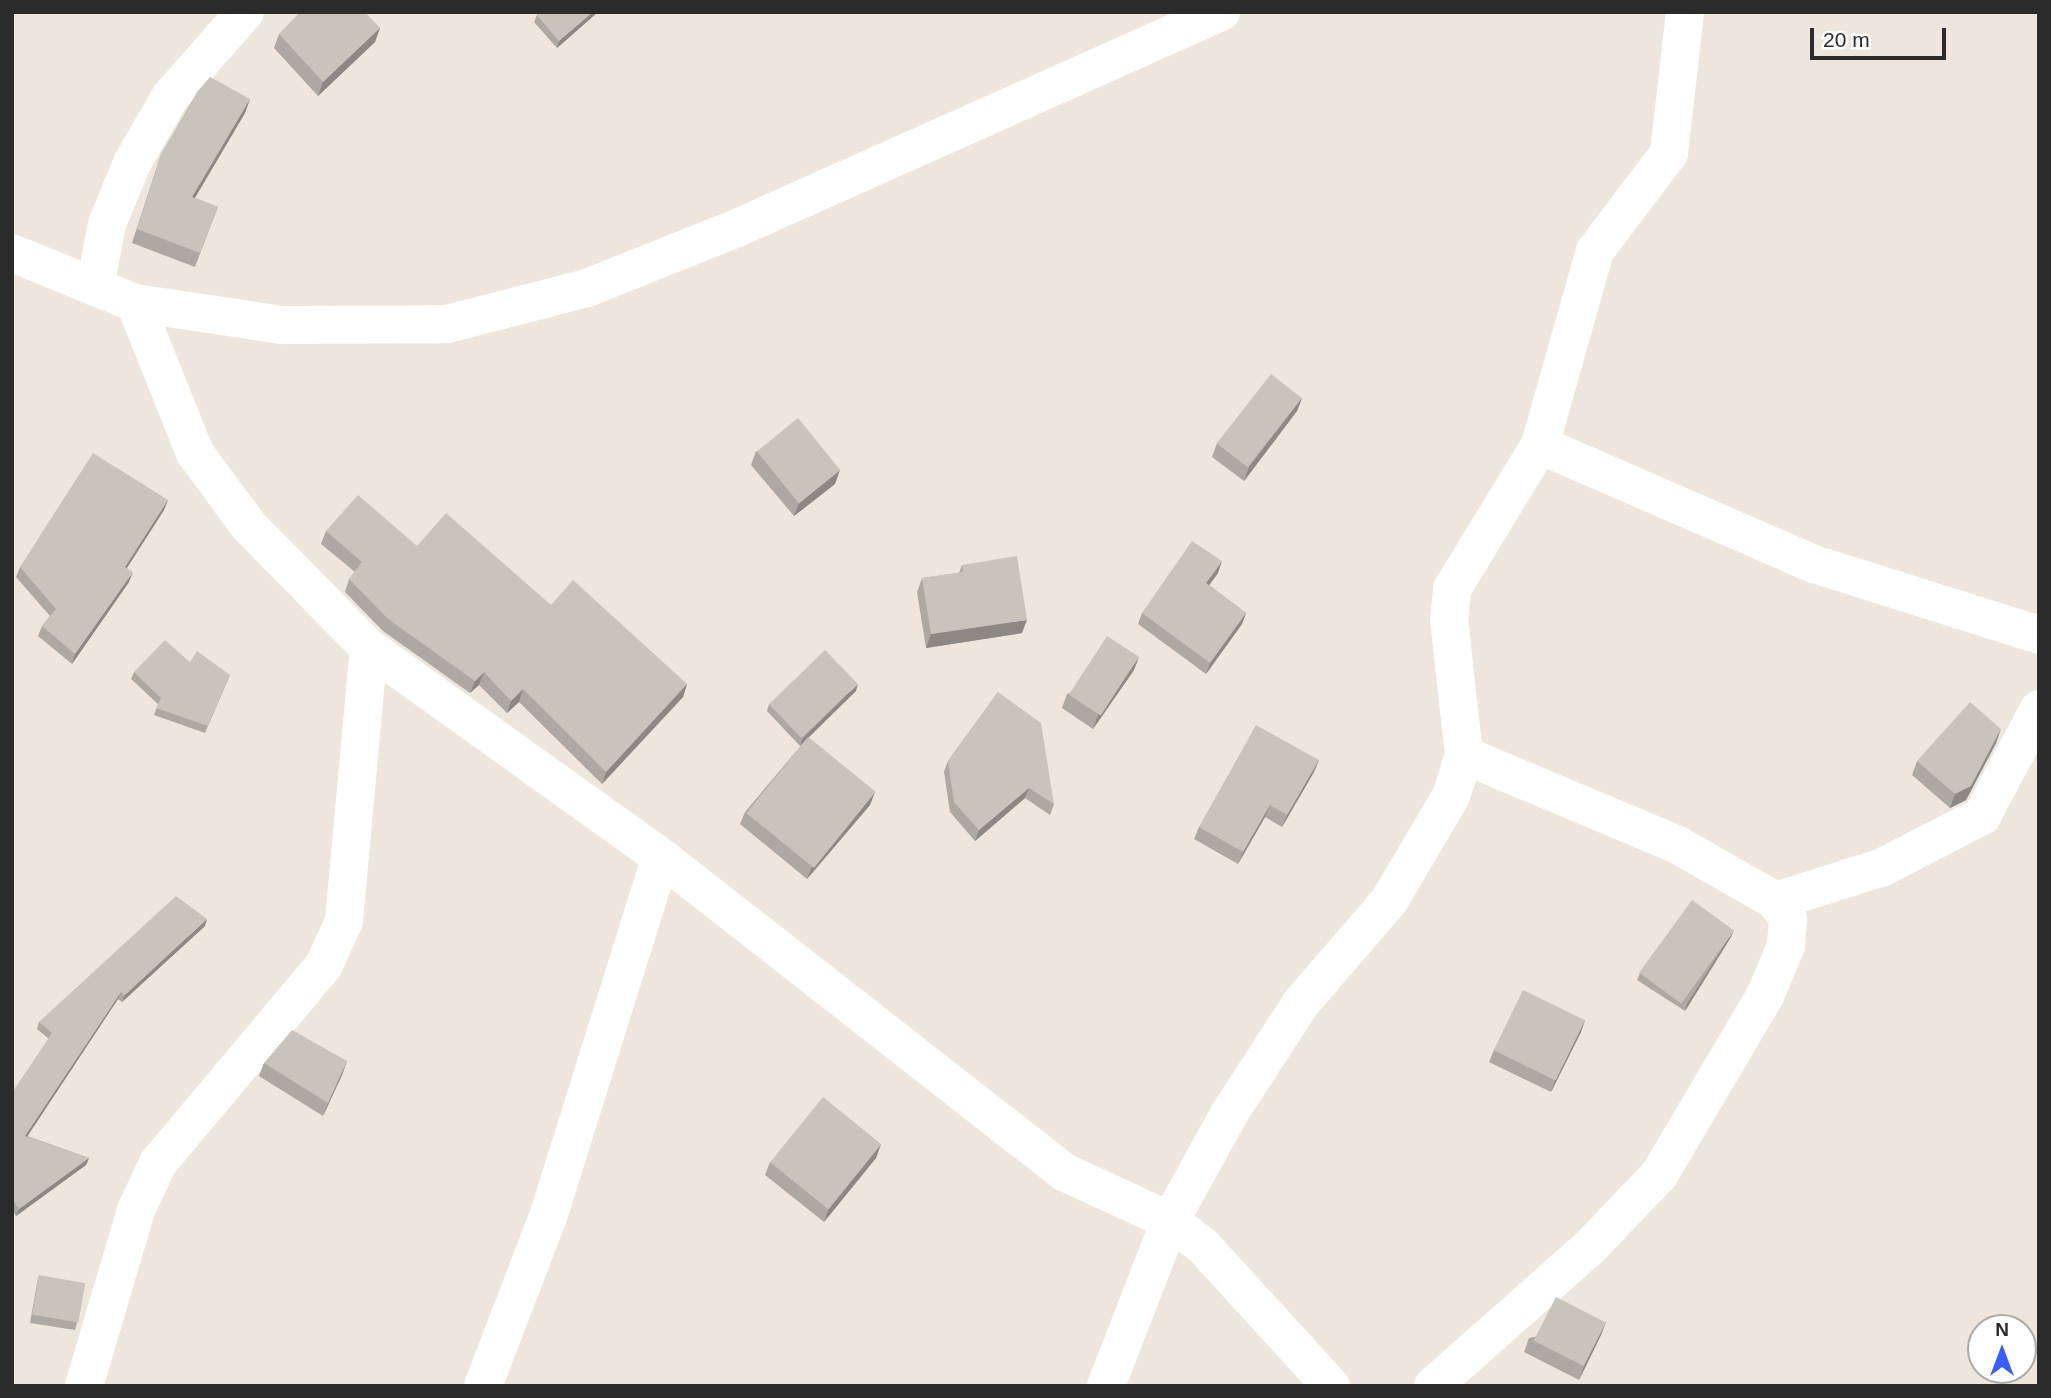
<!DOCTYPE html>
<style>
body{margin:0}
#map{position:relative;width:2051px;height:1398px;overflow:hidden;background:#eee6dc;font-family:Helvetica,sans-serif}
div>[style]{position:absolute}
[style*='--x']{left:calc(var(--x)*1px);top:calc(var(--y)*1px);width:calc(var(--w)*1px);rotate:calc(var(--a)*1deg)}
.minor>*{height:38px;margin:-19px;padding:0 19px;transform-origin:19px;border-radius:19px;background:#fff}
.wall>*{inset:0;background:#ada8a2}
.shaded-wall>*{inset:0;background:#8d8884}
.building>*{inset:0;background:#c9c3bc;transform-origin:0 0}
span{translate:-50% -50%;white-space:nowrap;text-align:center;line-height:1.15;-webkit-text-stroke:5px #fff;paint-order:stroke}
.frame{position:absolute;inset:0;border:14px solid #2b2b2b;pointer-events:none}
.north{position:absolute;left:1967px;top:1314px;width:70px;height:70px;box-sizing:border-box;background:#fff;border:2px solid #aaa;border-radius:50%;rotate:0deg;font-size:19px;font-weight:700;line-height:28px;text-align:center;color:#2b2b2b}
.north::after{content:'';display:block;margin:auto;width:24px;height:32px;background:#385eff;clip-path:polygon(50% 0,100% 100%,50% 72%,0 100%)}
.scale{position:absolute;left:1810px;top:28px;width:136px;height:32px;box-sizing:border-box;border:4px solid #2b2b2b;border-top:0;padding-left:9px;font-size:21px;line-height:24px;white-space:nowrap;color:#2b2b2b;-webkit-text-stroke:5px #fff;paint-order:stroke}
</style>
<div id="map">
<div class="minor">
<i style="--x:12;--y:253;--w:133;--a:22.1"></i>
<i style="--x:135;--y:303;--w:150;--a:8.5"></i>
<i style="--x:283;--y:325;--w:164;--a:-0.3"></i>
<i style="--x:447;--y:324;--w:145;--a:-14.4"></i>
<i style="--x:587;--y:288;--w:162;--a:-21.8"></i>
<i style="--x:737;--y:228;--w:530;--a:-24.05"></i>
<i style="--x:95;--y:287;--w:64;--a:-79.2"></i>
<i style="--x:107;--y:224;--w:66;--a:-67.7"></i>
<i style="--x:132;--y:163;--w:76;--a:-60.1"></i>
<i style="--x:170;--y:97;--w:113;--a:-48.6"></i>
<i style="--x:135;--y:303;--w:162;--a:68.2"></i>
<i style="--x:195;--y:453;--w:89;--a:53.6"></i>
<i style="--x:248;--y:525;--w:173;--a:45.5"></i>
<i style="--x:369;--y:648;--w:359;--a:35.6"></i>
<i style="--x:661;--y:857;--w:512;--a:38.01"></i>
<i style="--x:1064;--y:1172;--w:117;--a:24.8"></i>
<i style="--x:1170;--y:1221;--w:41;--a:37.1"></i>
<i style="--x:1203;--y:1246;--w:190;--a:47.6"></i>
<i style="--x:1540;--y:445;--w:299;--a:23.5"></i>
<i style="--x:1814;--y:564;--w:236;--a:17.5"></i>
<i style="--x:1776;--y:901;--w:112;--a:-17.6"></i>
<i style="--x:1883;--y:867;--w:111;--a:-27.3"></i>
<i style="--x:1982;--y:816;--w:121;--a:-62"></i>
<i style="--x:84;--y:1386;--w:184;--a:-73.5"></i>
<i style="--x:136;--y:1210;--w:52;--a:-64.9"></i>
<i style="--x:158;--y:1163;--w:258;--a:-50"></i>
<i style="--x:324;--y:965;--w:48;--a:-65.6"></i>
<i style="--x:344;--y:921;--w:274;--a:-84.8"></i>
<i style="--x:483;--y:1386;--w:181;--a:-69"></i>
<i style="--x:548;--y:1217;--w:377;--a:-72.6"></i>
<i style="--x:1106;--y:1386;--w:177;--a:-68.8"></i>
<i style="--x:1170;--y:1221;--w:122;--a:-61.1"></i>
<i style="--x:1229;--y:1114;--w:132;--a:-57"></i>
<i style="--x:1301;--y:1003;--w:135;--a:-49.2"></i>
<i style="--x:1389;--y:901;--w:122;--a:-59.4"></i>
<i style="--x:1451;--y:796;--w:43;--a:-72.4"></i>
<i style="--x:1464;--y:755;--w:136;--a:-96.3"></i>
<i style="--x:1449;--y:620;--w:31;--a:-84"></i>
<i style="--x:1452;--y:589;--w:169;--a:-58.6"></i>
<i style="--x:1540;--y:445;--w:202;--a:-74.2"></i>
<i style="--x:1595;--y:251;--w:123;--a:-52.9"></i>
<i style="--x:1669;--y:153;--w:142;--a:-83.5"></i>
<i style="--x:1433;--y:1386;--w:207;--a:-41.5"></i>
<i style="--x:1588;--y:1249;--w:103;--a:-46.2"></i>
<i style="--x:1659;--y:1175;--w:208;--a:-59.4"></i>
<i style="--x:1765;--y:996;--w:54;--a:-67.2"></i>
<i style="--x:1786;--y:946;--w:27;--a:-86"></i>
<i style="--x:1788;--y:919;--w:22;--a:-124"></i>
<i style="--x:1776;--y:901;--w:113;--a:-150.3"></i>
<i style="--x:1678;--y:845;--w:232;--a:-157.2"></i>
</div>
<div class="wall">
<i style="clip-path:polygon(539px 12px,598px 12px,557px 48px,534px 22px,537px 15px)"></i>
<i style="clip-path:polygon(380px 28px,375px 42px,318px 96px,274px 48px,279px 34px)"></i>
<i style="clip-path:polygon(250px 99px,245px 113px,195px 198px,218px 207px,195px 267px,132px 243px,161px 154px)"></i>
<i style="clip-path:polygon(1302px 398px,1297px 411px,1244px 481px,1212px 457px,1217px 443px)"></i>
<i style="clip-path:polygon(756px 451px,835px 484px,794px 516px,751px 465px)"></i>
<i style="clip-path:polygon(168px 500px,164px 510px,127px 568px,129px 582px,72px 664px,38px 636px,42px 626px,50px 616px,16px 577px,20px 567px)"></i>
<i style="clip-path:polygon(326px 531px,417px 546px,551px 605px,687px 684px,683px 697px,602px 784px,519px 702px,507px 713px,479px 685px,470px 693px,383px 631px,345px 592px,349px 579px,355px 572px,321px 544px)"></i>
<i style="clip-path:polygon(962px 565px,1022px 633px,926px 648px,917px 592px,922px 578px,959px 573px)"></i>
<i style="clip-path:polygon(1218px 573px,1209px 585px,1246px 613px,1242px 624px,1206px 674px,1138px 624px,1142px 613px)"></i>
<i style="clip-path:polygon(190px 662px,230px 675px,205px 733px,154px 715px,158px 704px,131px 679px,134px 672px)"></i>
<i style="clip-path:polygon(1134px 670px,1093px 729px,1062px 708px,1067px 694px)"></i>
<i style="clip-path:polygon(856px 691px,808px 737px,875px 792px,870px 805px,807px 879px,740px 824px,745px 812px,804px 742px,800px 746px,767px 711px,769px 704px)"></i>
<i style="clip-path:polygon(998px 692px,1054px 804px,1050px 815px,1025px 798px,975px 841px,950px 812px,944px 772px,948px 761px)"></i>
<i style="clip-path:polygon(1996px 743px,1966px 800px,1950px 808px,1912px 775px,1917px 761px)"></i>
<i style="clip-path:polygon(1319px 760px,1314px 772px,1282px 827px,1265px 817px,1238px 864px,1194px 839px,1199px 827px)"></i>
<i style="clip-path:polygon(205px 926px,122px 1002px,118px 999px,27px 1136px,89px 1158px,86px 1165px,16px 1216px,12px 1210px,12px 1093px,49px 1039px,37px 1029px,39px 1022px)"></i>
<i style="clip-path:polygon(1731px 937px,1685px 1011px,1637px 980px,1640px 973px)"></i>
<i style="clip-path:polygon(1585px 1020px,1581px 1032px,1551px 1092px,1489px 1062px,1494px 1050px)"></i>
<i style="clip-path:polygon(347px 1061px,342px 1075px,323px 1116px,259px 1076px,264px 1063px)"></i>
<i style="clip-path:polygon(881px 1144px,876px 1158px,824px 1222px,765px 1175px,770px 1162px)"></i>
<i style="clip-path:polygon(39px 1275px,77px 1323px,75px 1330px,30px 1323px,37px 1283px)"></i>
<i style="clip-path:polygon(1606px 1322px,1601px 1335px,1579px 1380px,1524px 1352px,1529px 1338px)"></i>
</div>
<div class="shaded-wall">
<i style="clip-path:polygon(593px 12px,598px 12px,557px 48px,559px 41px)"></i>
<i style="clip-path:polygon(380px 28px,375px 42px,318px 96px,323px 82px)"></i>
<i style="clip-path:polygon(250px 99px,245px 113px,187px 211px,192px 197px)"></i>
<i style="clip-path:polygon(1302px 398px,1297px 411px,1244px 481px,1249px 467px)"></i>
<i style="clip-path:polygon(840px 470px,835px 484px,794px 516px,799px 503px)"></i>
<i style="clip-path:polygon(168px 500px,164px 510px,121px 577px,125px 567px)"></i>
<i style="clip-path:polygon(1222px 561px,1218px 573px,1202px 595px,1206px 583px)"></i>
<i style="clip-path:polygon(133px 572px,129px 582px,72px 664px,75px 654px)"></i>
<i style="clip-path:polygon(1246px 613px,1242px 624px,1206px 674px,1210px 663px)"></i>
<i style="clip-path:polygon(1027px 620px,1022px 633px,926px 648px,931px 634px)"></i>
<i style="clip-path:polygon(1139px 657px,1134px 670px,1093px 729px,1098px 715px)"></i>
<i style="clip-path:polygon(484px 672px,479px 685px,470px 693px,475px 681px)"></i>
<i style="clip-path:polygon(687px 684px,683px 697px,602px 784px,606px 772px)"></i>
<i style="clip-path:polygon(858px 684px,856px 691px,800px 746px,802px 739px)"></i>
<i style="clip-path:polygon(523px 689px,519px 702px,507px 713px,511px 701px)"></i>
<i style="clip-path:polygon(2001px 729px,1996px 743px,1966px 800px,1950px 808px,1955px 794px)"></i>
<i style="clip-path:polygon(1319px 760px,1314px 772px,1282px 827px,1287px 815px)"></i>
<i style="clip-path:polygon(1029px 788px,1025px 798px,975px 841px,979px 830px)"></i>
<i style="clip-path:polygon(875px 792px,870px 805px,807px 879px,812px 867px)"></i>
<i style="clip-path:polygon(1270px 805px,1265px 817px,1238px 864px,1243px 852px)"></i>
<i style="clip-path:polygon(207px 919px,205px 926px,122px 1002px,125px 995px)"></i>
<i style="clip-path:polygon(1734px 930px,1731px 937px,1685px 1011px,1687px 1004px)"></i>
<i style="clip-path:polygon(121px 992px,118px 999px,23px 1143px,25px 1136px)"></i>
<i style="clip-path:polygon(1585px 1020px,1581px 1032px,1551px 1092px,1555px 1080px)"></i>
<i style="clip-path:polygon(347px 1061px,342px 1075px,323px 1116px,328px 1103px)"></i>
<i style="clip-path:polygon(881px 1144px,876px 1158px,824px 1222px,829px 1208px)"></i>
<i style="clip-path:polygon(89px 1158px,86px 1165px,16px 1216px,19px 1209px)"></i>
<i style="clip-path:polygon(1606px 1322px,1601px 1335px,1579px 1380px,1584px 1366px)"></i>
</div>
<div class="building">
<i style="clip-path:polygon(300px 12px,365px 12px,380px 28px,323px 82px,279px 34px)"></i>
<i style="clip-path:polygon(539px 12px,593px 12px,559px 41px,537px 15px)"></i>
<i style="clip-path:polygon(210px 77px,250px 99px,192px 197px,218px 207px,200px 253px,137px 229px,161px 154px,197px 92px)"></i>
<i style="left:1271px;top:374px;width:39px;height:88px;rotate:38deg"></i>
<i style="left:798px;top:418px;width:67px;height:53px;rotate:51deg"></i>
<i style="clip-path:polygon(93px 453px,168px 500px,125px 567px,133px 572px,75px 654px,42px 626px,56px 609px,20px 567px)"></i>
<i style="clip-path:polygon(358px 495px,417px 546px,446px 513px,551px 605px,573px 580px,687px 684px,606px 772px,523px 689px,511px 701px,484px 672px,475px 681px,388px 619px,349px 579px,362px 562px,326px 531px)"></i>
<i style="clip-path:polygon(1192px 541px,1222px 561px,1206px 583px,1246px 613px,1210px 663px,1142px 613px)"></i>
<i style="clip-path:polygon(1017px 556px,1027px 620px,931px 634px,922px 578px,963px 572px,962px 565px)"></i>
<i style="left:1107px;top:636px;width:38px;height:70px;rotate:33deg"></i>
<i style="clip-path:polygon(165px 640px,190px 662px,197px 651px,230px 675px,208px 726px,156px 708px,161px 698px,134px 672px)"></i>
<i style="left:825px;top:650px;width:47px;height:78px;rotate:46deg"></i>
<i style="clip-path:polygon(998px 692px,1041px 723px,1054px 804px,1029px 788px,979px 830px,954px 802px,948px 761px)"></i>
<i style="clip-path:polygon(1970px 702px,2001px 729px,1971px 786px,1955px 794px,1917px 761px)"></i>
<i style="clip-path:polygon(1256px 725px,1319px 760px,1287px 815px,1270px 805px,1243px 852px,1199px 827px)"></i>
<i style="left:808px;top:737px;width:87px;height:98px;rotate:39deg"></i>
<i style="clip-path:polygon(176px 896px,207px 919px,125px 995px,121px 992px,25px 1136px,89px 1158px,19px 1209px,12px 1199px,12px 1093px,52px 1033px,39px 1022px)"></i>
<i style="left:1692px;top:900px;width:52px;height:90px;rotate:36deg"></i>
<i style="left:1523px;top:990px;width:69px;height:67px;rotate:26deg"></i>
<i style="clip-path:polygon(292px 1030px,347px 1061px,328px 1103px,264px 1063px)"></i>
<i style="left:823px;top:1097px;width:75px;height:84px;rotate:39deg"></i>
<i style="left:39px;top:1275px;width:47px;height:40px;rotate:10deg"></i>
<i style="left:1556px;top:1297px;width:56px;height:49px;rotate:27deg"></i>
</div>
<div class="frame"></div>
<div class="north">N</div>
<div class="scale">20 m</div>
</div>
